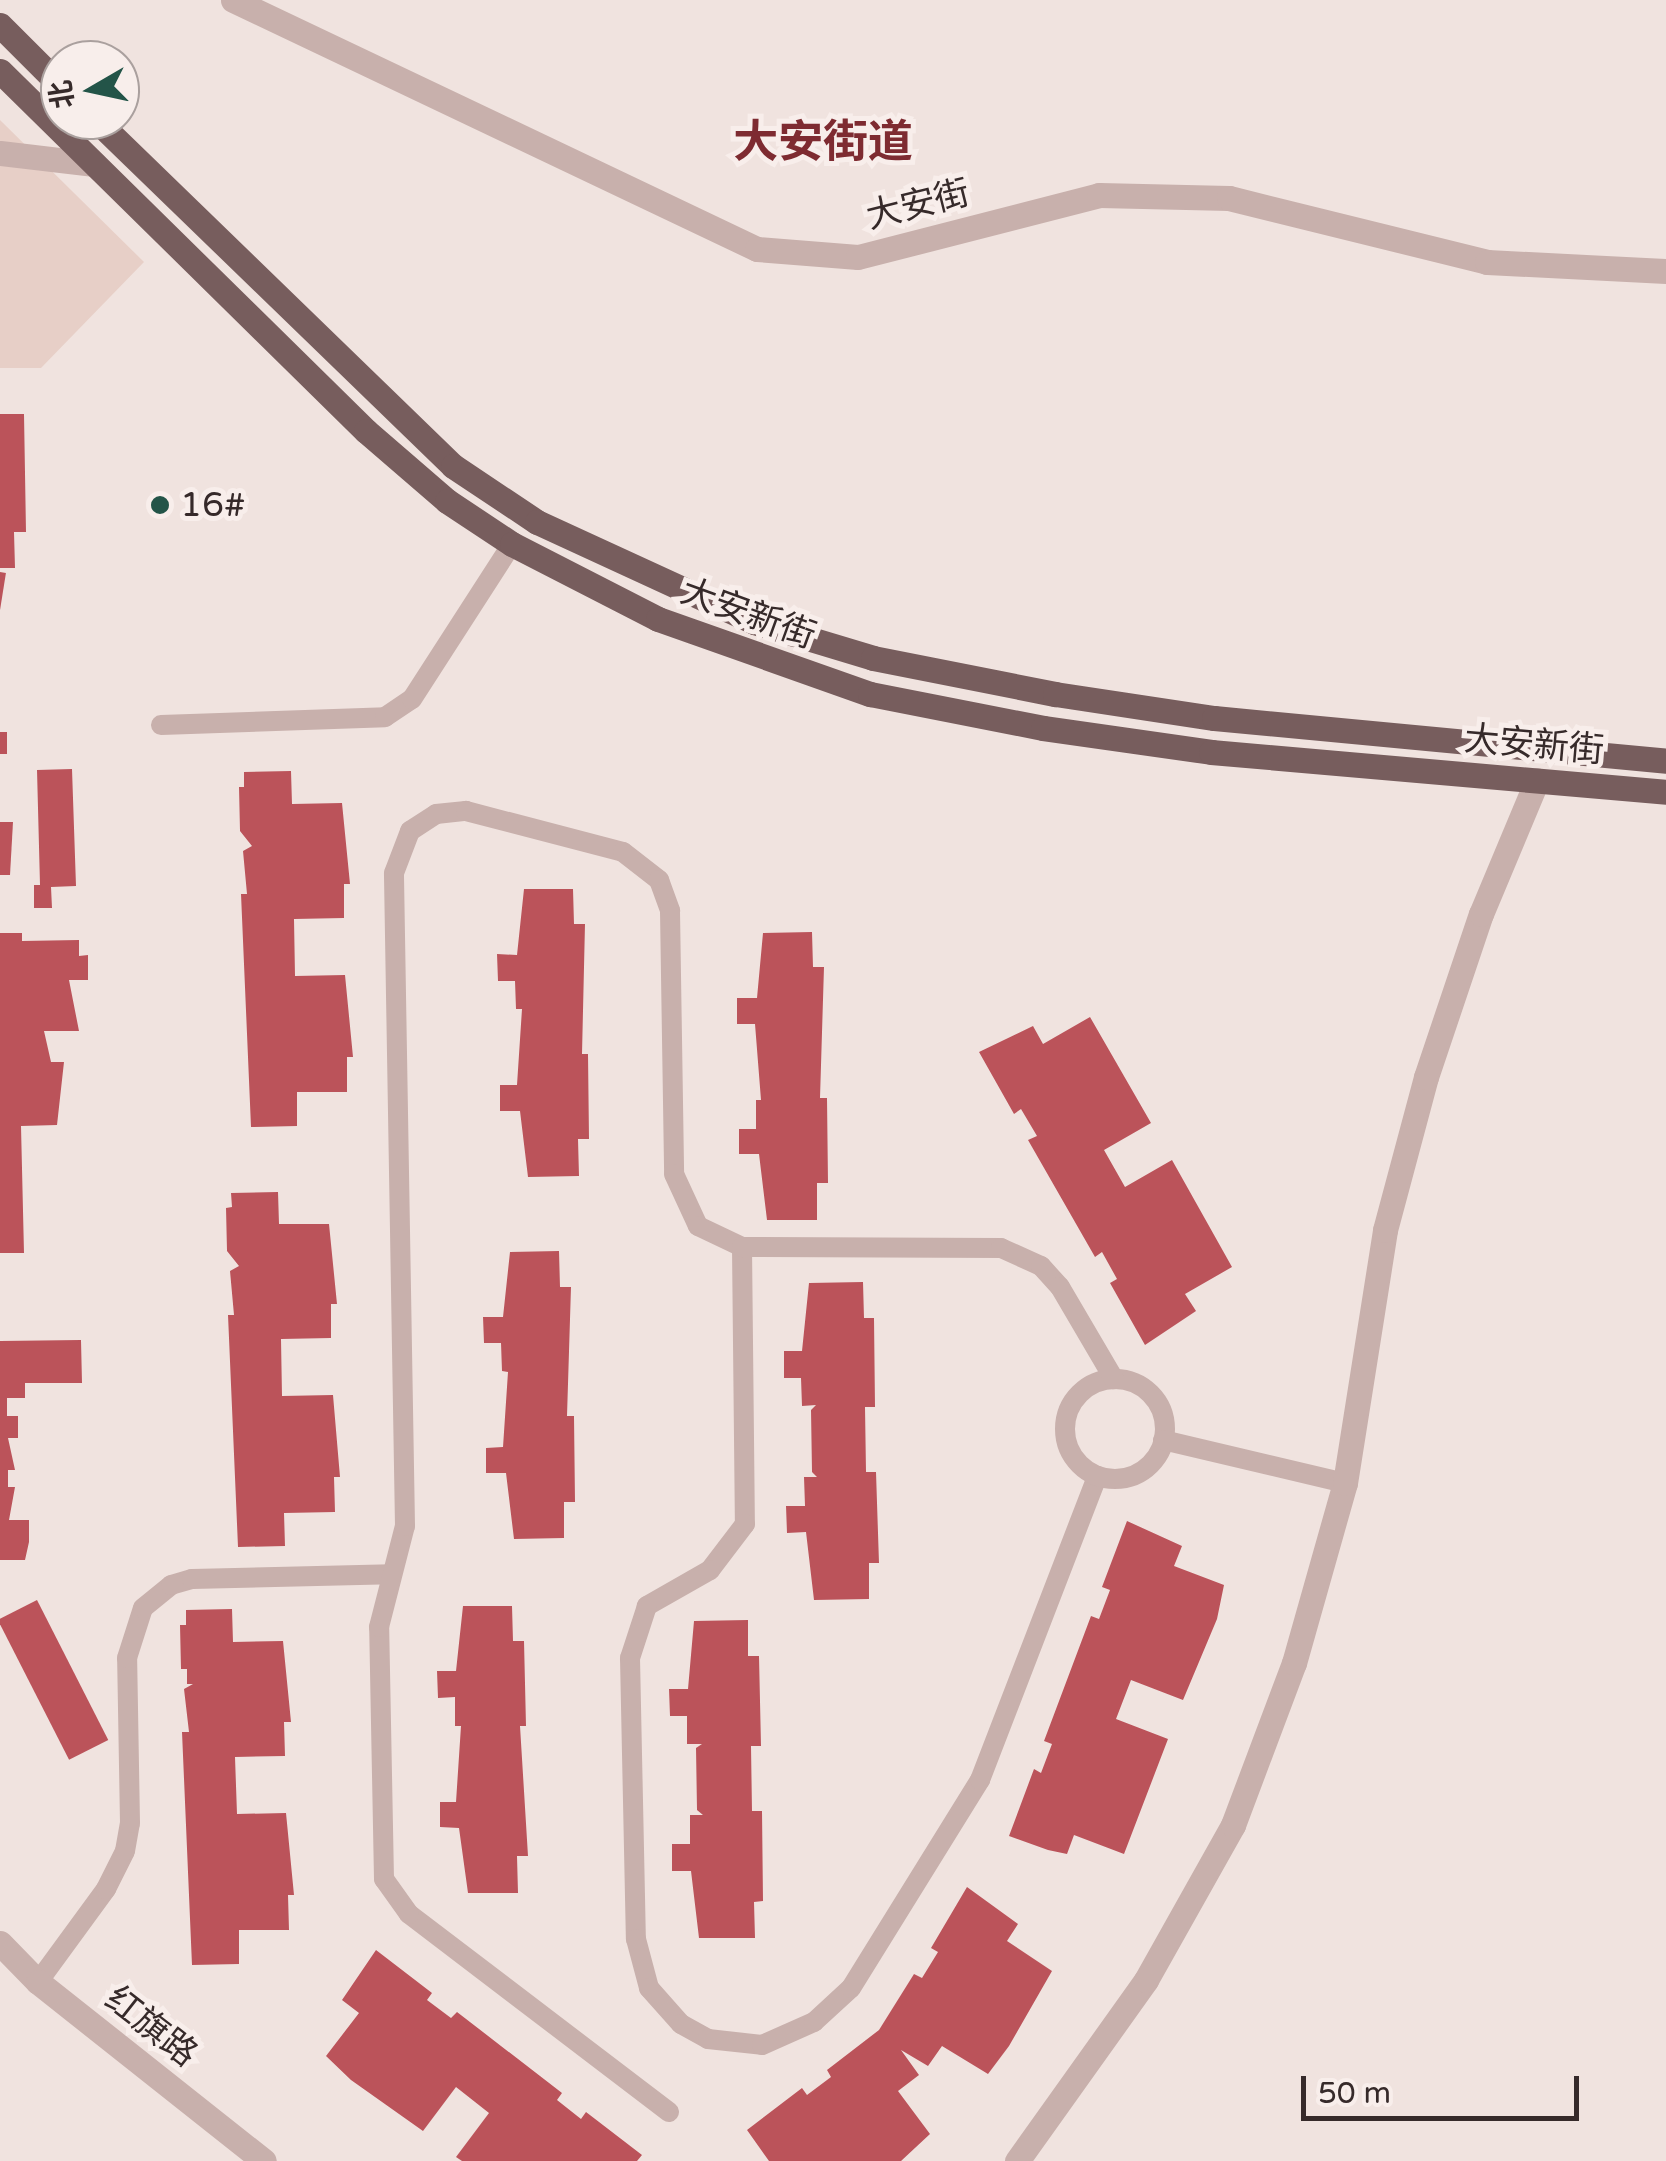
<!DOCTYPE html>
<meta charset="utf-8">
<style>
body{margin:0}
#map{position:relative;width:1666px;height:2161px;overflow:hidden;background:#f0e3df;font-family:"Varela Round","Noto Sans SC",sans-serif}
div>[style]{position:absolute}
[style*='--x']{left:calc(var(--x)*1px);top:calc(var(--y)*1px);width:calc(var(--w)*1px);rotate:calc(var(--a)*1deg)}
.plaza>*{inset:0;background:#e7cfc7}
.building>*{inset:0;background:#bb535a;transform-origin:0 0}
.service>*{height:20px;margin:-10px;padding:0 10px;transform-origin:10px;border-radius:10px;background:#c8b0ac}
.service>.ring{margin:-10px;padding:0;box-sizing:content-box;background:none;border:20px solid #c8b0ac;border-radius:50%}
.minor>*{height:25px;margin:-12.5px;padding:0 12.5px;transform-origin:12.5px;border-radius:12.5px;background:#c8b0ac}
.tertiary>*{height:25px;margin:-12.5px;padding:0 12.5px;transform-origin:12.5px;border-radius:12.5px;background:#c8b0ac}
.primary>*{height:25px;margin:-12.5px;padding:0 12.5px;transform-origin:12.5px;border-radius:12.5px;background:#775d5d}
.dots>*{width:28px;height:28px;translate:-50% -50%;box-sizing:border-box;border:5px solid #f8eeeb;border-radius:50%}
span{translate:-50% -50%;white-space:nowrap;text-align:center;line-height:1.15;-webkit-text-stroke:10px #f8eeeb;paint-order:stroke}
.street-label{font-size:35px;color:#362a2a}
.poi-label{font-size:35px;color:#362a2a}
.left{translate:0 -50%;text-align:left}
.district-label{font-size:45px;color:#7e2b31;font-weight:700}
.north{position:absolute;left:40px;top:40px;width:100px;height:100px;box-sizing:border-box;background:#f8eeeb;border:2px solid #aaa09e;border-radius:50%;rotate:261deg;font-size:28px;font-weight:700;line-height:40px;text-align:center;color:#362a2a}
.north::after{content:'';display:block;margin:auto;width:35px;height:45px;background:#235448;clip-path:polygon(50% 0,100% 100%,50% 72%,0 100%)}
.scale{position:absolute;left:1301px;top:2076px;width:278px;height:45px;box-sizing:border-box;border:5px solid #362a2a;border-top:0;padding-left:12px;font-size:30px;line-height:35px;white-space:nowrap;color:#362a2a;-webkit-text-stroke:8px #f8eeeb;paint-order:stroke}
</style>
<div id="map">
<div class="plaza">
<i style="clip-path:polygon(0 120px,144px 262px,41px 368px,0 368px)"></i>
</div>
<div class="building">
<i style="clip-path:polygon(0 414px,24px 414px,26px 532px,14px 532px,15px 568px,0 568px)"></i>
<i style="left:0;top:572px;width:6px;height:43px;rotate:9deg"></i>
<i style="left:0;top:732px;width:7px;height:22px"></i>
<i style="clip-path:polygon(72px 769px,76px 886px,51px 887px,52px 908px,34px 908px,34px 885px,40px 885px,37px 770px)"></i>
<i style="clip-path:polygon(291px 771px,292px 804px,342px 803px,350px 884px,344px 884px,344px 918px,294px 919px,295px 976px,345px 975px,353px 1057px,347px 1057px,347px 1092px,297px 1092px,297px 1126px,251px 1127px,241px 894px,247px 894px,243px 851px,252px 846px,240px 831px,239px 787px,244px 787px,244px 772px)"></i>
<i style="clip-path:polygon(0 822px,13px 822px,10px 875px,0 875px)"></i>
<i style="clip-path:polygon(524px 889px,573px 889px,574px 924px,585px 924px,582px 1054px,588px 1054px,589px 1139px,578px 1139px,579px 1176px,528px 1177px,520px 1111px,500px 1111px,500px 1085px,517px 1085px,522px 1009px,516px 1009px,515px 981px,498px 981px,497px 954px,517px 955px)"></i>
<i style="clip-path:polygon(812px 932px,813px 967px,824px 967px,820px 1098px,827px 1098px,828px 1183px,817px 1183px,817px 1220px,767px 1220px,759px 1154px,739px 1154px,739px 1129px,756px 1129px,756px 1100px,761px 1100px,755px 1024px,737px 1024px,737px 998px,757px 998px,763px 933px)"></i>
<i style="clip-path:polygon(0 933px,22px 933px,22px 941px,79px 940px,79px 956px,88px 955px,88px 980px,69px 980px,79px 1031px,44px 1031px,51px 1062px,64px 1062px,57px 1125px,21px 1126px,24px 1253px,0 1253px)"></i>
<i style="clip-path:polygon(1090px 1017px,1151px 1123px,1104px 1150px,1125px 1187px,1172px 1160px,1232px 1267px,1185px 1294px,1196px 1311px,1145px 1345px,1110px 1283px,1117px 1279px,1102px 1252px,1095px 1257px,1028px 1140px,1037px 1136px,1021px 1109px,1014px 1114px,979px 1052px,1033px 1026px,1043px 1044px)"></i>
<i style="clip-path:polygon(278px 1192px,279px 1224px,329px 1224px,337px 1304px,331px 1304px,331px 1338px,281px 1339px,282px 1396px,333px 1395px,340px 1477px,334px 1477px,335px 1512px,284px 1513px,285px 1546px,238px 1547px,228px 1315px,234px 1315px,230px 1271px,239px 1266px,227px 1251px,226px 1208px,232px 1207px,231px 1193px)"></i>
<i style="clip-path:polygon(559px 1251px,560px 1287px,571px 1287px,567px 1416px,574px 1416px,575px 1502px,564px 1502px,564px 1538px,514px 1539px,506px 1473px,486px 1473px,486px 1448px,503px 1447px,508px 1372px,502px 1371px,501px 1343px,484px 1343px,483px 1317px,503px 1317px,510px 1252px)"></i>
<i style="clip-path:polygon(863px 1282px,864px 1318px,874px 1318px,875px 1407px,865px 1407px,866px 1472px,876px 1472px,879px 1563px,869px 1563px,869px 1599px,814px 1600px,806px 1532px,787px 1533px,786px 1506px,805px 1506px,804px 1477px,817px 1477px,812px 1472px,811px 1410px,816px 1405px,802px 1406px,801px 1378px,784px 1378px,784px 1351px,802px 1351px,809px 1283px)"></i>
<i style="clip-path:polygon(81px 1340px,82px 1383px,25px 1383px,25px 1398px,7px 1398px,7px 1416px,18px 1416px,18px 1438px,8px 1438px,15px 1470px,8px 1470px,8px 1487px,15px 1487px,9px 1520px,29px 1520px,29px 1542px,25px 1560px,0 1560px,0 1341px)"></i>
<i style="clip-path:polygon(1127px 1521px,1182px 1546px,1174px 1566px,1224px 1585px,1217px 1619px,1183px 1700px,1131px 1680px,1116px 1719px,1168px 1739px,1124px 1854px,1074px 1835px,1067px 1854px,1048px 1850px,1009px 1836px,1034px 1769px,1041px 1773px,1052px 1744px,1044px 1741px,1091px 1616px,1099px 1619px,1110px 1590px,1102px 1587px)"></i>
<i style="left:37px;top:1600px;width:157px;height:44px;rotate:63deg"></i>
<i style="clip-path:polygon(463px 1606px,512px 1606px,513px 1641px,524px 1641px,526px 1726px,520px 1726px,528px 1856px,517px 1856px,518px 1893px,468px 1893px,459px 1828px,440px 1827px,440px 1802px,456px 1802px,461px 1726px,455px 1726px,455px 1697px,438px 1698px,437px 1671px,456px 1671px)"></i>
<i style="clip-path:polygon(232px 1609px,233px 1642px,283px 1641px,291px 1722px,284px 1722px,285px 1756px,235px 1757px,237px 1814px,286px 1813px,294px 1895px,288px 1895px,289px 1930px,239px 1930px,239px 1964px,192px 1965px,182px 1732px,189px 1732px,184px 1689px,193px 1684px,187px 1684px,187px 1669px,181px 1669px,180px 1625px,186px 1625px,186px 1610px)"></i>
<i style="clip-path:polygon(748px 1620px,748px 1656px,759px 1656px,761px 1746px,751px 1746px,752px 1811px,762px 1811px,763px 1901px,754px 1902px,755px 1938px,699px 1938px,691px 1871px,672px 1871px,672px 1844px,690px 1844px,690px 1815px,703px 1815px,697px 1810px,696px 1748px,702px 1744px,687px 1744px,687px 1716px,670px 1716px,669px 1689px,688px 1689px,694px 1621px)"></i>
<i style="clip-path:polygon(967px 1887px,1018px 1924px,1007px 1941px,1052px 1971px,1009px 2046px,988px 2074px,942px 2046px,928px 2066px,901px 2050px,919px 2075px,898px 2091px,930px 2134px,901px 2161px,769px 2161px,747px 2130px,802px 2088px,807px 2095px,831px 2077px,827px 2070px,879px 2030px,914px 1974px,922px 1978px,938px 1952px,931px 1948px)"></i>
<i style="clip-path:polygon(376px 1950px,432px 1993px,427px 2000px,451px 2018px,457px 2012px,562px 2093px,557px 2100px,581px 2119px,586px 2112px,642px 2155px,637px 2161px,462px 2161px,456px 2157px,489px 2113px,456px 2087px,423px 2131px,351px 2080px,326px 2056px,359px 2013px,342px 2000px)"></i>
</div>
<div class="service">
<i style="--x:161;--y:725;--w:224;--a:-2"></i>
<i style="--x:385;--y:717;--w:32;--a:-34"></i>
<i style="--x:412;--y:699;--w:184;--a:-57.2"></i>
<i style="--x:742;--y:1247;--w:277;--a:89.4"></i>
<i style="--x:745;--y:1524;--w:58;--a:127.3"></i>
<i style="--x:710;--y:1570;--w:73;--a:150.3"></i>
<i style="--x:647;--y:1606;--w:55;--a:108.1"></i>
<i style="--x:630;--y:1658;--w:281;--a:88.8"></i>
<i style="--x:636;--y:1939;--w:51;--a:75.1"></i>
<i style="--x:649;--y:1988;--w:48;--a:48.4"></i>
<i style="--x:681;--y:2024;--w:31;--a:29"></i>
<i style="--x:708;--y:2039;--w:54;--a:6.3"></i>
<i style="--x:762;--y:2045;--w:57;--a:-23.9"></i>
<i style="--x:814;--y:2022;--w:50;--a:-42.6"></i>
<i style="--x:851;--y:1988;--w:245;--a:-58.2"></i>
<i style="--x:980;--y:1780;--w:326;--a:-68.9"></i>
<i class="ring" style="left:1065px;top:1379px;width:80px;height:80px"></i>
<i style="--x:1163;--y:1440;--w:187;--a:13.3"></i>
<i style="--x:38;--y:1982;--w:115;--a:-53.8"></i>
<i style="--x:106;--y:1889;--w:42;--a:-63.4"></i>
<i style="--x:125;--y:1851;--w:28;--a:-80"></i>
<i style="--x:130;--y:1823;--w:165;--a:-91"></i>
<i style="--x:127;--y:1658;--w:52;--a:-72.3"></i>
<i style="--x:143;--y:1608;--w:36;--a:-39"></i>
<i style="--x:171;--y:1585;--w:22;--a:-16"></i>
<i style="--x:192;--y:1579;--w:199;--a:-1.4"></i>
<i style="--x:669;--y:2112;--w:327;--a:-142.7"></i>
<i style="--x:409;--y:1914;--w:43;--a:-125.5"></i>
<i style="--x:384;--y:1879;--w:252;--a:-91.1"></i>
<i style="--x:379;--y:1627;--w:104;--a:-75.6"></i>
<i style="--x:405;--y:1526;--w:653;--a:-90.97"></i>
<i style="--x:394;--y:873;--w:45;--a:-69.1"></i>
<i style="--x:410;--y:831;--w:31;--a:-33"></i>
<i style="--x:436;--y:814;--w:30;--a:-6"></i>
<i style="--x:466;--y:811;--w:162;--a:14.6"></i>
<i style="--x:623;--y:852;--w:46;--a:37.9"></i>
<i style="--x:659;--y:880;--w:33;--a:70"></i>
<i style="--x:670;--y:911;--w:263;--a:89.1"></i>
<i style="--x:674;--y:1174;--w:57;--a:65.2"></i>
<i style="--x:698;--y:1226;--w:49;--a:25.5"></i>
<i style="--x:742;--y:1247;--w:259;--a:0.2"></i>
<i style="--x:1001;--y:1248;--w:44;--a:24.2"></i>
<i style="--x:1041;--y:1266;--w:28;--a:48"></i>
<i style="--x:1060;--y:1287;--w:107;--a:59.6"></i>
</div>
<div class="minor">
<i style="--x:233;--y:0;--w:580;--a:25.42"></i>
<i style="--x:757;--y:249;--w:101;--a:4.5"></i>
<i style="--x:858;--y:257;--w:249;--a:-14.4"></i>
<i style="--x:1099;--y:195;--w:130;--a:1.3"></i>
<i style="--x:1229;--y:198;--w:266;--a:13.9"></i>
<i style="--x:1487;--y:262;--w:179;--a:2.9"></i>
<i style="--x:1017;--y:2161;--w:222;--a:-54.5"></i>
<i style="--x:1146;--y:1980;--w:178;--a:-60.7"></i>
<i style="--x:1233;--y:1825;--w:173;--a:-69.4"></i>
<i style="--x:1294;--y:1663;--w:187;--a:-74.2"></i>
<i style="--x:1345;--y:1483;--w:256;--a:-81"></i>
<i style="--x:1385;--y:1230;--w:158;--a:-75"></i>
<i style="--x:1426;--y:1077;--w:172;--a:-71.4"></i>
<i style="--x:1481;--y:914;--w:145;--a:-67.3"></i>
</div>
<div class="tertiary">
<i style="--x:0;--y:153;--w:95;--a:6.7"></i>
<i style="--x:0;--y:1943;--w:54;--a:45.7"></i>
<i style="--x:38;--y:1982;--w:288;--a:38.4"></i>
</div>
<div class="primary">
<i style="--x:0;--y:25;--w:85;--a:45"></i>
<i style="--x:0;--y:71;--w:513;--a:44.53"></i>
<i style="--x:366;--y:431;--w:107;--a:40.8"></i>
<i style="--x:447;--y:501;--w:78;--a:33.5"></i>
<i style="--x:512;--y:544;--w:164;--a:27.2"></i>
<i style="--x:658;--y:619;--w:225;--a:19.5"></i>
<i style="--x:870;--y:694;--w:176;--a:11.1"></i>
<i style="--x:1043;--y:728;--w:170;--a:8.1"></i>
<i style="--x:1211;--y:752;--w:457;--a:5"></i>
<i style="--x:96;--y:120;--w:497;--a:44.1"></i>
<i style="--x:453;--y:466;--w:101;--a:33.7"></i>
<i style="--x:537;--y:522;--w:239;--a:24.7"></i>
<i style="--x:754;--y:622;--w:124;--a:16.8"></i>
<i style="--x:873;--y:658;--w:186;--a:11.2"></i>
<i style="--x:1055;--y:694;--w:161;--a:8.6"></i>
<i style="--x:1214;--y:718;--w:454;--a:5.4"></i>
</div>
<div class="dots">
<i style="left:160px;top:505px;background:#235448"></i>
</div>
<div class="street-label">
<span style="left:918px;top:205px;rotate:-14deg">大安街</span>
<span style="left:748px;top:614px;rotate:20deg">大安新街</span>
<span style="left:1534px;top:745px;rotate:5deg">大安新街</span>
<span style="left:151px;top:2027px;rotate:38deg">红旗路</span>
</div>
<div class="poi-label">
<span class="left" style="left:180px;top:505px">16#</span>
</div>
<div class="district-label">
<span style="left:823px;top:144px">大安街道</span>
</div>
<div class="north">北</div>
<div class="scale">50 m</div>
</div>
